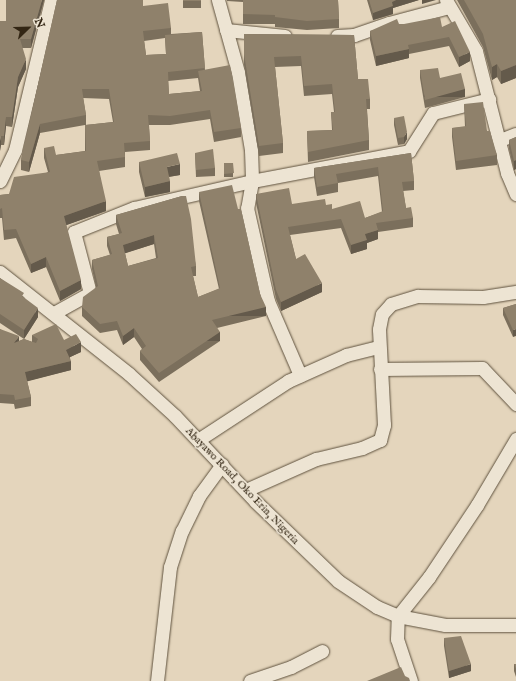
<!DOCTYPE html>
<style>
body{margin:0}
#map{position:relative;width:516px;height:681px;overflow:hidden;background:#e4d5bc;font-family:"IM FELL English",serif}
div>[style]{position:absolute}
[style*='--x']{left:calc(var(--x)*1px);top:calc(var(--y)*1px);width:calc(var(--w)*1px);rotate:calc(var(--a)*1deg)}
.roads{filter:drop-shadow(0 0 1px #5f523e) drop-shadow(0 0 1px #5f523e)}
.minor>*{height:13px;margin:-6.5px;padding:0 6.5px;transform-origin:6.5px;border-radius:6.5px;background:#ede4d3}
.wall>*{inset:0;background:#7b6f5c;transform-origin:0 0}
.shaded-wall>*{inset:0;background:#645a4b;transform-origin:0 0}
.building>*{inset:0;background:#8f816b;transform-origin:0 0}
span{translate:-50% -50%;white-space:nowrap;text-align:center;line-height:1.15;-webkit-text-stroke:3px #ede4d3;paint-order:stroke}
.street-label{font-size:11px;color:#332614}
.north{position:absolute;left:8px;top:8px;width:40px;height:40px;-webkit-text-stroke:3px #ede4d3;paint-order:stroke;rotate:67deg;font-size:11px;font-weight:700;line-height:16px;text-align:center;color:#332614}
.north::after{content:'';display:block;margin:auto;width:14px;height:18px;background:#332614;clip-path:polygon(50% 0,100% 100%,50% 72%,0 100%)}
</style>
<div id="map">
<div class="roads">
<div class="minor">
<i style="--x:218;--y:0;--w:75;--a:74.5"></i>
<i style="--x:238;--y:72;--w:79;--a:80.5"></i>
<i style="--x:251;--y:150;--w:31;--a:88"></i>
<i style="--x:252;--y:181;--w:27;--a:100"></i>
<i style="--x:247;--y:208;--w:95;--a:77.3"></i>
<i style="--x:268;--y:301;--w:81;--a:66.6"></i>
<i style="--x:446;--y:0;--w:59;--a:59.5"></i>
<i style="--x:476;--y:51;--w:126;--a:75.7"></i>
<i style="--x:507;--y:173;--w:23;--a:67"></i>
<i style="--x:226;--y:30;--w:59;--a:5.8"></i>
<i style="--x:337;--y:36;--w:17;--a:-3"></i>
<i style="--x:354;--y:35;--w:37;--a:-19"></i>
<i style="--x:389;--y:23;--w:62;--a:-14.9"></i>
<i style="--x:500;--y:140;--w:17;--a:-21"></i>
<i style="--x:0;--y:181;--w:34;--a:-64"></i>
<i style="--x:15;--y:150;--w:154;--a:-76.5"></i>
<i style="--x:0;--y:272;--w:164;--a:38.3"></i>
<i style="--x:129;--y:374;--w:62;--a:42.4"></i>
<i style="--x:175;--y:416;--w:117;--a:46.7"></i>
<i style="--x:255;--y:501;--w:115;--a:43.9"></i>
<i style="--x:338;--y:581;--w:47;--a:33.7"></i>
<i style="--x:377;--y:607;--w:23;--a:23"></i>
<i style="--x:398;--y:616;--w:48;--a:10.8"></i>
<i style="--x:445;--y:625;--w:71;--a:0"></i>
<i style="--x:54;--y:313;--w:41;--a:-29.1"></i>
<i style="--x:90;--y:293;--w:63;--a:-104.7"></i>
<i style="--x:74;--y:232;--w:65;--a:-21.8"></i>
<i style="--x:134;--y:208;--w:121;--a:-12.9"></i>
<i style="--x:252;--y:181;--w:160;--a:-10.8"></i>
<i style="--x:409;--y:151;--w:45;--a:-57.7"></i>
<i style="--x:433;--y:113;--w:58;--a:-14"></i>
<i style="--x:380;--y:369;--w:102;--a:-0.6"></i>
<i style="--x:482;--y:368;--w:50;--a:46.6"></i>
<i style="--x:198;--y:440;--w:108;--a:-33.2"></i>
<i style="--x:288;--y:381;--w:64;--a:-24.1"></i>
<i style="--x:346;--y:355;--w:33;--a:-14"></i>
<i style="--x:246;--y:490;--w:77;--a:-23.9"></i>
<i style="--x:316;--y:459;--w:47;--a:-13.4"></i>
<i style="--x:362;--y:448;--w:20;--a:-24"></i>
<i style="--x:380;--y:440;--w:16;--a:-75"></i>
<i style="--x:384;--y:425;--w:96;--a:-93"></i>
<i style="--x:379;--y:329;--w:15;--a:-79"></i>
<i style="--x:382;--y:314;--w:13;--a:-48"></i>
<i style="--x:391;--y:304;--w:28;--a:-17"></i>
<i style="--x:418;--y:296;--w:65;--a:0.9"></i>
<i style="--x:483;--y:297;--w:33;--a:-9"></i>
<i style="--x:157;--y:681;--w:115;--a:-83.5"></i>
<i style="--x:170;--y:567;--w:38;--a:-72"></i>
<i style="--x:182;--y:531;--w:39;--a:-64"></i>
<i style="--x:199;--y:496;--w:39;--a:-54"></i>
<i style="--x:250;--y:681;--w:43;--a:-18.9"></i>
<i style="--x:291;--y:667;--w:35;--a:-27"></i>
<i style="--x:411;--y:681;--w:44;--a:-108.4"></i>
<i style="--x:397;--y:639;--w:23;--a:-88"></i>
<i style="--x:398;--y:616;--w:50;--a:-51.5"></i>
<i style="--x:429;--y:577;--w:87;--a:-56.3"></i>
<i style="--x:477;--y:505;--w:77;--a:-59.4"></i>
</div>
</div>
<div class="wall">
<i style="clip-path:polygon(44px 0,31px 48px,22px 48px,26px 69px,18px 87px,12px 127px,6px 126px,4px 145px,1px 145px,0 151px,6px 21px)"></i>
<i style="clip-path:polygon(evenodd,57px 0,143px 6px,171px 28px,171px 34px,202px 32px,205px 70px,241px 128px,241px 137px,214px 142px,210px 119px,170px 125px,149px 125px,150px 141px,150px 150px,125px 152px,125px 167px,99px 171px,106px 211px,66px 225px,81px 289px,60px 301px,46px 267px,31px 273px,16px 238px,4px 240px,2px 218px,0 218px,0 195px,9px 194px,48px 172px,44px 158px,44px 148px,56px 155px,85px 151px,85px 125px,40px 133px,29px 172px,21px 170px,21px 160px,57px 0,165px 38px,166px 54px,146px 55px,144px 41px,165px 38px,57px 0,198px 78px,200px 91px,169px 94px,168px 81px,198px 78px,57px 0,83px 98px,109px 99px,113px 122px,86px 125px,86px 115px,83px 98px)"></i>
<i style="left:183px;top:0;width:18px;height:8px"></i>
<i style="clip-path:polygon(227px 0,338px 0,339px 19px,339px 28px,307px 30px,275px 27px,275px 24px,243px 24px,243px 2px,227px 1px)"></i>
<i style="clip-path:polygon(367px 0,419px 0,393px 8px,393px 14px,373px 20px)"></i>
<i style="clip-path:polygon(457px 0,516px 0,516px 78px,501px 84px,497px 77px,492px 80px,483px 47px)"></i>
<i style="clip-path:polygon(399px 24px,442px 27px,470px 61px,459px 67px,449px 46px,409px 54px,409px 58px,376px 66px,370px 40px,370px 31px)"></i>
<i style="clip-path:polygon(244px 34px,354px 35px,358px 79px,370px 99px,370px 109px,367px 109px,369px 140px,369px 150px,308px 162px,307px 131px,332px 130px,331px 112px,334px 112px,332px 94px,304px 96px,301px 66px,275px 67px,283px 143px,283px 153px,259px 156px,244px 65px)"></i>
<i style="clip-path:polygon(420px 70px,440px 78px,465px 97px,425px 108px,420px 78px)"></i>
<i style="clip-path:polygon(464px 104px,487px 131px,497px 155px,497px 165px,456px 170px,452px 137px,452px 128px,465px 127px)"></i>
<i style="clip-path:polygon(394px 118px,407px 139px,404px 144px,398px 145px,394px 125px)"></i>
<i style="clip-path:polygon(516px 137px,516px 169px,514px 170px,509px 149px,509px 140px)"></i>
<i style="clip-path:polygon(195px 153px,215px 168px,215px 176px,196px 177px)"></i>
<i style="clip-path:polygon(411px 153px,414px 181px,414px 190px,403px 191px,406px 208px,413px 218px,413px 227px,378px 232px,378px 239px,367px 243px,367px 249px,351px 254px,341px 228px,290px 235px,296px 259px,322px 292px,281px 311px,276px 299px,256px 203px,256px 194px,292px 204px,326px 205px,332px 209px,365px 218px,382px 212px,378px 176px,338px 183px,338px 192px,317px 196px,314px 177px,314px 168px)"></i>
<i style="clip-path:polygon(139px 162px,180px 175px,169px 177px,170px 192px,145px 197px,139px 172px)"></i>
<i style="left:224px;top:163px;width:9px;height:14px"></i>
<i style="clip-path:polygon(evenodd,199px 192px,260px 294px,266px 316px,217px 328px,220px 341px,159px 382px,140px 360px,140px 351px,142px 349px,134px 337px,123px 345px,117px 330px,100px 333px,82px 316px,82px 307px,96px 287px,92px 269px,92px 260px,110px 255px,107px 246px,107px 237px,119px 234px,116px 224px,116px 215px,182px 196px,196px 266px,196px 276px,193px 276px,198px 297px,219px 289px,199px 201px,199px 192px,154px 244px,156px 258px,128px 266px,125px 253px,154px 244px)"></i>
<i style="clip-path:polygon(0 278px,24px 297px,38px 317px,24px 339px,32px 342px,32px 335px,64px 340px,81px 352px,70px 357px,71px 370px,27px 381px,31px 397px,31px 406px,15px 409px,14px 404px,0 403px,0 329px,19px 341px,24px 339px,0 323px)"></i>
<i style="clip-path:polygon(516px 304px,513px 337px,503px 315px,503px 308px)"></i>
<i style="clip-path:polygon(444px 638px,471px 671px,449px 678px,444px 646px)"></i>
<i style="clip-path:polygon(514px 664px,516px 664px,516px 677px,514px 671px)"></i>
</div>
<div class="shaded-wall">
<i style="clip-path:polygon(42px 0,44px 0,31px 48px,31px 39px)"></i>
<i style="clip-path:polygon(396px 0,419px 0,393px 8px,393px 14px,373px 20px,373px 13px,392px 2px)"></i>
<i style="clip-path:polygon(422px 0,436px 0,422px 4px)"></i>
<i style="clip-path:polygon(409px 49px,409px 58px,376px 66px,376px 56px)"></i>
<i style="clip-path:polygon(470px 52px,470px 61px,459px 67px,459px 57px)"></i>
<i style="clip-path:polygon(26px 59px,26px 69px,18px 87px,12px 127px,12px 117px,18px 77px)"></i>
<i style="clip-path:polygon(497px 64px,497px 77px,492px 80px,492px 67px)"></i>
<i style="clip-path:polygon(516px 65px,516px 78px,501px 84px,501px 71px)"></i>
<i style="left:465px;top:89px;width:8px;height:41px;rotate:90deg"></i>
<i style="clip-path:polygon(6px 117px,6px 126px,4px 145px,4px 136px)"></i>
<i style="clip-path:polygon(40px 124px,40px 133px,29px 172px,29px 162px)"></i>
<i style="clip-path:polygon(407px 132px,407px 139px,404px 144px,404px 137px)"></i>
<i style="clip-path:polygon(1px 136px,1px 145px,0 151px,0 141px)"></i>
<i style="clip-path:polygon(516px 160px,516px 169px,514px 170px,514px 161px)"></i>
<i style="clip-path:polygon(180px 164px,180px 175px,167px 177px,167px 167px)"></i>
<i style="clip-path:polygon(170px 181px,170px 192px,145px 197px,145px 187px)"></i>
<i style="clip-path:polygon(106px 201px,106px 211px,64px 226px,64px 216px)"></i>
<i style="clip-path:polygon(378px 230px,378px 239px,367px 243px,367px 249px,351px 254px,351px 245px,365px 234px)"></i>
<i style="clip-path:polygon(154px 235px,154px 244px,123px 254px,123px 245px)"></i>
<i style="clip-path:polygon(46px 257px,46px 267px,31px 273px,31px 264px)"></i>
<i style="clip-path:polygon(81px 280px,81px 289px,60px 301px,60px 291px)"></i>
<i style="clip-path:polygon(322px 283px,322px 292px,281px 311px,281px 302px)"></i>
<i style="left:266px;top:307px;width:9px;height:56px;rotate:90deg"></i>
<i style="clip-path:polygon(38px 308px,38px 317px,24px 339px,24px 330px)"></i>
<i style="clip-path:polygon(134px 328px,134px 337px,123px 345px,123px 336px)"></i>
<i style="clip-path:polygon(516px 329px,516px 336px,513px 337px,513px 330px)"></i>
<i style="left:220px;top:332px;width:9px;height:73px;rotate:90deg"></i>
<i style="clip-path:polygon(19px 336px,19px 346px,14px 343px)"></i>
<i style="clip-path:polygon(81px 342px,81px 352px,66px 359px,66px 350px)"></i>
<i style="clip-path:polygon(71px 361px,71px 370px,25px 382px,25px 372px)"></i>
<i style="clip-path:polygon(471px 664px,471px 671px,449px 678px,449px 671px)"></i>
</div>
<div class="building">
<i style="clip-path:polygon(6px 0,42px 0,31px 39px,20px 39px,26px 59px,18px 77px,12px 117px,6px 117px,4px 136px,1px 136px,0 141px,0 21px,6px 21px)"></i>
<i style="clip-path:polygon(57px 0,143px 0,143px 6px,168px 3px,171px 28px,143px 31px,146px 55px,166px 54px,165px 35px,202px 32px,205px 68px,168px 72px,169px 94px,202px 91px,198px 71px,230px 65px,241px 128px,214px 132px,210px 110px,170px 116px,148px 115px,150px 141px,124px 143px,125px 157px,97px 161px,106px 201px,64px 216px,81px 280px,60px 291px,46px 257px,31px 264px,16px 229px,4px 230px,2px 208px,0 209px,0 195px,9px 194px,14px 177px,50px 172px,44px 148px,54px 146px,56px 155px,86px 151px,85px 125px,114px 122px,109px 89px,82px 89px,86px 115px,40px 124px,29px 162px,21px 160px)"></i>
<i style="left:183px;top:0;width:18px;height:1px"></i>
<i style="clip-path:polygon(243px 0,338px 0,339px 19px,307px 21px,275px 17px,275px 15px,243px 14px)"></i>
<i style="clip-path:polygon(369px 0,396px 0,392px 2px,393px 6px,373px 13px)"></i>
<i style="clip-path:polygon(464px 0,516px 0,516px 65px,501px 71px,497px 64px,492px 67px,483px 34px)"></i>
<i style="clip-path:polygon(440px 17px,442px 27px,455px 21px,470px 52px,459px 57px,449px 37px,408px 45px,409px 49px,376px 56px,370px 31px,397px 19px,399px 24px,404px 24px)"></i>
<i style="clip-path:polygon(244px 34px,354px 35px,358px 79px,368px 79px,370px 99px,366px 99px,369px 140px,308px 152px,307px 131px,333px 130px,331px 112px,335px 112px,332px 84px,304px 86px,301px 56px,274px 57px,283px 143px,259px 146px,244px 54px)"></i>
<i style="clip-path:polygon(438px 68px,440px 78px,461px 73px,465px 89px,425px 100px,420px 70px)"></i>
<i style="clip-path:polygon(483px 102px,487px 131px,490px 131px,497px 155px,456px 161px,452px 128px,466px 126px,464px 104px)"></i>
<i style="clip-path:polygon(404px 116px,407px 132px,404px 137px,398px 138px,394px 118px)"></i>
<i style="clip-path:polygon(516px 137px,516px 160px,514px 161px,509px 140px)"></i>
<i style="clip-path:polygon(213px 149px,215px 168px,196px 170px,195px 153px)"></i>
<i style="clip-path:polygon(177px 153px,180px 164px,167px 167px,170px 181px,145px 187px,139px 162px)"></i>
<i style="clip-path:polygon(411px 153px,414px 181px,402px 182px,406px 208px,411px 207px,413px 218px,376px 223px,378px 230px,365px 234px,367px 240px,351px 245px,341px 219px,288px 227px,296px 259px,305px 254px,322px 283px,281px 302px,276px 290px,256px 194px,289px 188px,292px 204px,325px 199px,326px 205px,332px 204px,332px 209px,360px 201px,365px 218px,383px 211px,378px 167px,336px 174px,338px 183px,317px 187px,314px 168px)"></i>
<i style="clip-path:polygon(224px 163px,233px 163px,234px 173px,224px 174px)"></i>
<i style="clip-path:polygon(evenodd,232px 185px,238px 209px,241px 209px,260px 294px,266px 307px,212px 320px,220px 332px,159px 373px,140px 351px,146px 346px,134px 328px,123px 336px,117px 321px,100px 324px,82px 307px,83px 297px,98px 286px,92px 260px,112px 254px,107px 237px,122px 233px,116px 215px,182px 196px,186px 196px,191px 219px,196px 266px,191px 267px,198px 297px,220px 288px,199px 192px,232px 185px,154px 235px,158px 258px,128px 266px,123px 245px,154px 235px)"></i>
<i style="clip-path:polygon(0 278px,24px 293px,22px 296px,38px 308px,24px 330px,0 314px)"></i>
<i style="clip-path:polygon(516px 304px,516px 329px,513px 330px,503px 308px)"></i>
<i style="clip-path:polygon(56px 324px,64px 340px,76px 334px,81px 342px,66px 350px,71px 361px,25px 372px,31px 397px,15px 400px,14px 395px,0 394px,0 329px,19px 336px,14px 343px,24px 339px,36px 343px,38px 339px,32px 335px)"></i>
<i style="clip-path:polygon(461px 636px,471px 664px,449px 671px,444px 638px)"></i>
<i style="clip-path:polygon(514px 664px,516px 664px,516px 669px)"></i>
<i style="clip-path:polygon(401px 667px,405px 676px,409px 678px,410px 681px,367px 681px)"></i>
</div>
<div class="street-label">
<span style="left:242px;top:486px;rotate:46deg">Abayawo Road, Oko Erin, Nigeria</span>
</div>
<div class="north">N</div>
</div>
